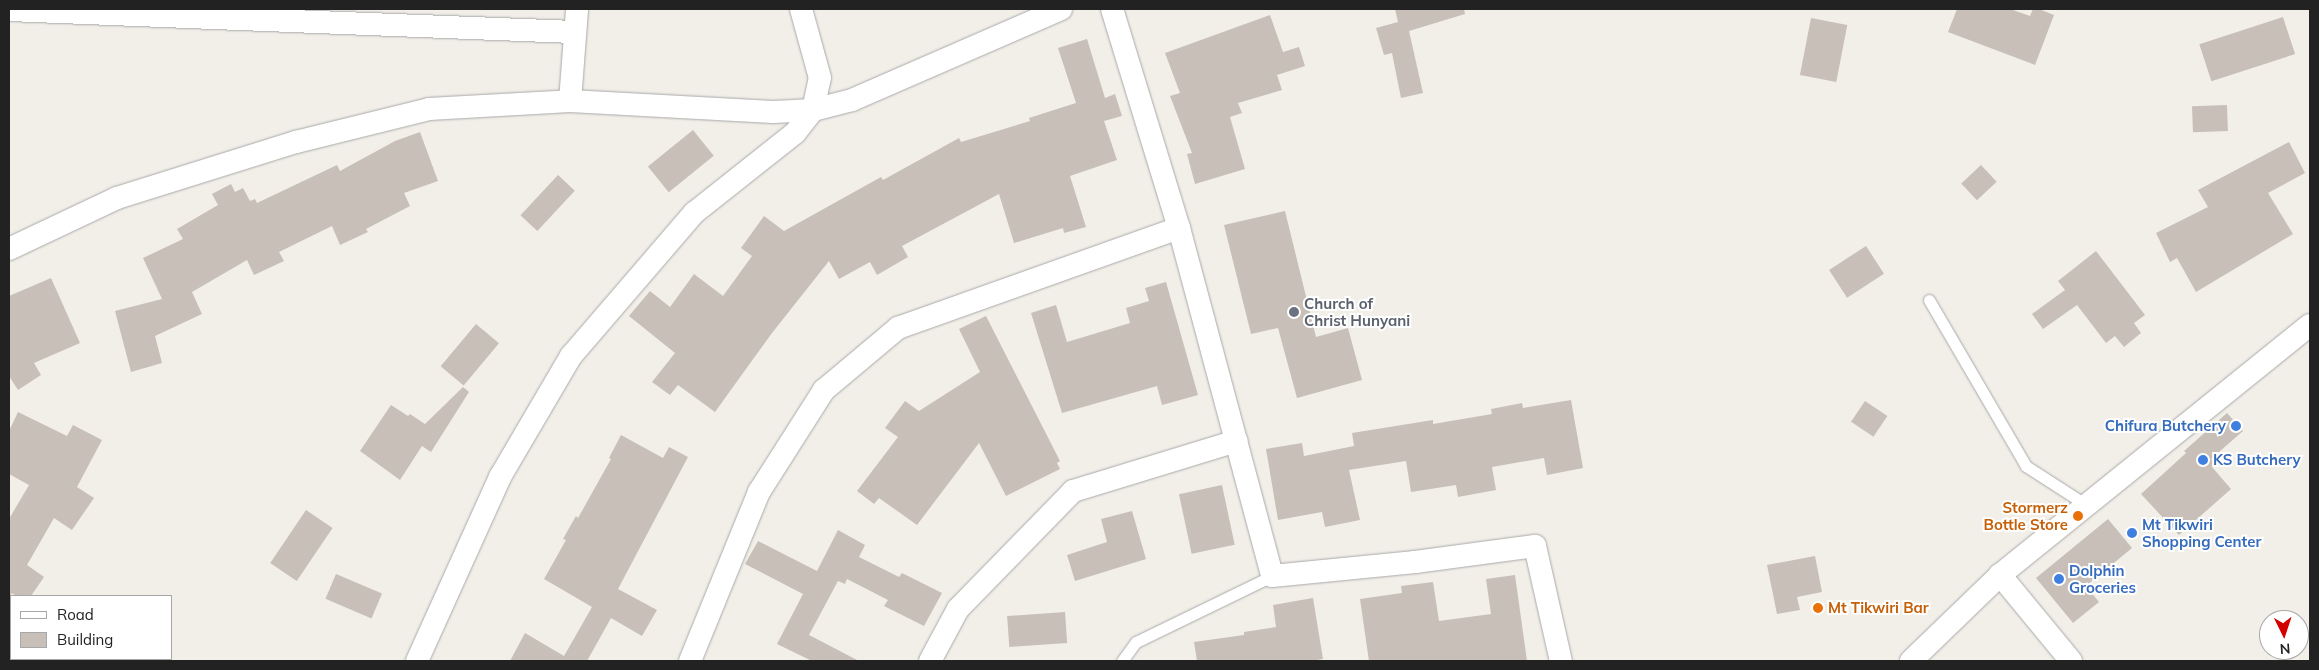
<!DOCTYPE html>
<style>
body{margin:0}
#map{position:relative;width:2319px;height:670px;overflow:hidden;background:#f2efe9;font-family:Mulish,sans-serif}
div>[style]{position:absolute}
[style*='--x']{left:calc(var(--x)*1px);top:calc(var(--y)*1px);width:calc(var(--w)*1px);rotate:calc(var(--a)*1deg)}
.building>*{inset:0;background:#c7bfb8;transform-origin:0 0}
.roads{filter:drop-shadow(0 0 1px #a9a9a9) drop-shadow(0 0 1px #a9a9a9)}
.service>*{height:11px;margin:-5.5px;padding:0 5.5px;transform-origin:5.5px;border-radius:5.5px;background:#fff}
.minor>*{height:22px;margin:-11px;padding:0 11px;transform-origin:11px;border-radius:11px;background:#fff}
.dots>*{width:14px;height:14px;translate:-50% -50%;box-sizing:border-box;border:2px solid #fff;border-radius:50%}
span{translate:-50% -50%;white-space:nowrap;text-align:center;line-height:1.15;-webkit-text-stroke:4px #fff;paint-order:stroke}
.worship-label{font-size:15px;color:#5b616d;font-weight:700}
.left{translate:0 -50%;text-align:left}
.shop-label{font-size:15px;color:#366cbe;font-weight:700}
.right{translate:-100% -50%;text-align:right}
.food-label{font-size:15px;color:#c56008;font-weight:700}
.frame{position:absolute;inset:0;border:10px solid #222;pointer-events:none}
.legend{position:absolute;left:10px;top:595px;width:162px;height:65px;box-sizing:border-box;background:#fff;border:1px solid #a7a7a7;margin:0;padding:6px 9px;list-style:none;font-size:15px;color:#222}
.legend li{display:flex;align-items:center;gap:10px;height:25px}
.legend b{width:25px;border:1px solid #a7a7a7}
.north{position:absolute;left:2259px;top:610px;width:50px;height:50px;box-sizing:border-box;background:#fff;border:1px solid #a7a7a7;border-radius:50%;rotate:176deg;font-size:14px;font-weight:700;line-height:20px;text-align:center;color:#222}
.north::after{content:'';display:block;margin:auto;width:18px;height:22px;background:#d40000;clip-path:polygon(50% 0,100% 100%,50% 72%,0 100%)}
</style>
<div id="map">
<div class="building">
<i style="clip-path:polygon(1395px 9px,1464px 9px,1465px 14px,1409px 31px,1423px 93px,1401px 98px,1392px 53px,1384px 55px,1376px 28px,1398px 22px)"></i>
<i style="clip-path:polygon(1957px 9px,2010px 9px,2030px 16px,2033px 9px,2039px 9px,2054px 15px,2035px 65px,1948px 32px)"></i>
<i style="clip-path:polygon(1270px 15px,1283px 52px,1299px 47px,1305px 66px,1277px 75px,1282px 90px,1238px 103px,1242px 113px,1230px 117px,1245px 169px,1195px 184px,1187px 154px,1192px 153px,1170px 96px,1180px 93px,1165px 53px)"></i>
<i style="left:2283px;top:17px;width:39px;height:88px;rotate:72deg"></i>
<i style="left:1811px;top:18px;width:37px;height:58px;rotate:11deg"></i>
<i style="clip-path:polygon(1087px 39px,1105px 98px,1115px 94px,1122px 116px,1104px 121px,1117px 160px,1070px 176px,1086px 227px,1064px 233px,1063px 228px,1014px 243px,999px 194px,902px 246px,908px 257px,877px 275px,870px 262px,839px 279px,829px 261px,772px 333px,715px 412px,678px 385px,670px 395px,652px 382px,675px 353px,629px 316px,650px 291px,670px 307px,694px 274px,723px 296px,752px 256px,741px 248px,764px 216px,784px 231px,881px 177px,883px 180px,959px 138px,961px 142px,1030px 121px,1029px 118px,1076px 103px,1058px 48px)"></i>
<i style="left:2227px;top:105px;width:26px;height:35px;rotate:88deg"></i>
<i style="left:693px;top:130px;width:33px;height:58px;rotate:51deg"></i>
<i style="clip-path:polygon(420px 132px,438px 181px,404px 193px,410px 206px,366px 229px,368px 232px,340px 245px,332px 226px,279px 252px,284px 261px,254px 275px,247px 260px,192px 292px,202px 314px,155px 336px,162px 363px,131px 372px,115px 311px,162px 299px,143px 258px,183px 239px,177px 229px,218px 205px,212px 194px,231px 184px,235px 192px,243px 188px,250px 201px,255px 199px,257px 203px,337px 165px,340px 171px,395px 141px)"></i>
<i style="clip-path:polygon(2289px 142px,2305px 173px,2268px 193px,2293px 234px,2196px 292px,2177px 258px,2170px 262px,2156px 233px,2208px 207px,2198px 190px)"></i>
<i style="left:1981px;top:165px;width:23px;height:27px;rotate:47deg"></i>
<i style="left:558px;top:175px;width:23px;height:55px;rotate:43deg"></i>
<i style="clip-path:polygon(1285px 211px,1316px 337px,1348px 328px,1362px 380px,1297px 398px,1278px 328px,1251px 334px,1224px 225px)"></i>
<i style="left:1866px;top:246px;width:33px;height:44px;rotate:57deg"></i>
<i style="clip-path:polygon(2096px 251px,2145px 315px,2134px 323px,2141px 333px,2124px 347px,2115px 336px,2106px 343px,2077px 305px,2043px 329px,2032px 314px,2065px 290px,2058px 281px)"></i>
<i style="clip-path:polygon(51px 278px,80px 343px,34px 363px,41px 375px,18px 390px,9px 376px,9px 296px)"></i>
<i style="clip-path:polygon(1166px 282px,1198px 395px,1162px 405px,1157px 386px,1062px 413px,1031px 313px,1056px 305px,1067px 342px,1130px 323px,1126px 308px,1149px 301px,1145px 288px)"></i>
<i style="clip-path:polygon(986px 316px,1060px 461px,1057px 463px,1060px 469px,1006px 496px,979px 443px,917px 525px,879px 498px,874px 504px,857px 491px,898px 437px,885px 428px,905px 401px,919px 411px,980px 372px,959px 329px)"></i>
<i style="left:476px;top:324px;width:30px;height:55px;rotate:40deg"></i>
<i style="clip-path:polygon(463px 387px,469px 392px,431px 452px,422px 446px,400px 480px,360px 451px,391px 405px,408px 416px,410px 414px,425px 424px)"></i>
<i style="clip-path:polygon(1571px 400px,1583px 468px,1547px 475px,1544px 458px,1492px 467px,1496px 490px,1458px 497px,1456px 485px,1411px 492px,1406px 461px,1349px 470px,1360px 520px,1325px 527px,1322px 512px,1278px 520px,1266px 449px,1302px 443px,1304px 456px,1354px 446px,1352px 433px,1433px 420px,1433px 424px,1492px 414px,1491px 409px,1522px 403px,1523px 408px)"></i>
<i style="left:1865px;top:401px;width:27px;height:25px;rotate:34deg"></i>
<i style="clip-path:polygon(18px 412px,67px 436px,73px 425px,102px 440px,77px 487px,94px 498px,72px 530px,54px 518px,27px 565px,44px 577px,31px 596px,16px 596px,12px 593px,9px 599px,9px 519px,29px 485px,9px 474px,9px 431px)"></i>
<i style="clip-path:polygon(2227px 413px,2243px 431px,2211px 459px,2215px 464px,2212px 467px,2231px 489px,2179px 535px,2141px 494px,2186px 453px,2184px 451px)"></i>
<i style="clip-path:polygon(621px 435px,663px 458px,669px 447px,688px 457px,618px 589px,657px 610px,642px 636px,611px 618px,587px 661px,510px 661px,525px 633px,564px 656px,592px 607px,544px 579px,566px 540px,563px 539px,576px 516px,578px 518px,611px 459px,609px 458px)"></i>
<i style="left:1222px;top:485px;width:61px;height:44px;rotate:78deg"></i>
<i style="left:306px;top:510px;width:32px;height:64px;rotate:34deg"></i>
<i style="clip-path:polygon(1132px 511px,1146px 559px,1075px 581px,1067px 555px,1107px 542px,1101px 519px)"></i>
<i style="clip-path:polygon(2108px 519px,2132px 548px,2086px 586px,2099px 602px,2073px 623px,2036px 578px)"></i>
<i style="clip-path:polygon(838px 530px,865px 545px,859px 557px,899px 577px,902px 573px,942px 593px,924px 626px,884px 606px,888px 600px,847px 579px,845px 584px,838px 581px,809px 635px,859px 661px,812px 661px,777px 644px,803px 594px,745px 564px,758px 541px,817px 571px)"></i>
<i style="clip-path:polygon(1815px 556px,1822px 592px,1797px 597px,1800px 610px,1777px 614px,1767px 565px)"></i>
<i style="left:336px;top:574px;width:50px;height:27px;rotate:23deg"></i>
<i style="clip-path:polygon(1515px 575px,1527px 661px,1369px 661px,1360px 599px,1402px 593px,1401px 586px,1433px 582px,1439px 621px,1491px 614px,1486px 579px)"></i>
<i style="clip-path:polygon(1313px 598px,1323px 659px,1310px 661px,1197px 661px,1194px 642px,1244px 635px,1244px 632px,1276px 627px,1273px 605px)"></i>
<i style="left:1065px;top:612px;width:31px;height:58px;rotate:86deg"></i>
</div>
<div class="roads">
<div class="service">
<i style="--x:1929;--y:300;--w:192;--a:59.7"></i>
<i style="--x:2026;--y:466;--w:74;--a:32.8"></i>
<i style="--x:1122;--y:661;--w:24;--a:-54"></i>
<i style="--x:1136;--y:642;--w:151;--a:-25.9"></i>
</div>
<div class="minor">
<i style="--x:1112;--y:9;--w:229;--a:73"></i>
<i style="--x:1179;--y:228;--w:360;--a:75"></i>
<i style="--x:1272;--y:576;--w:144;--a:-5.6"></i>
<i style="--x:1415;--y:562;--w:121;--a:-7.6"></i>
<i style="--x:1535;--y:546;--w:118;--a:77.3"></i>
<i style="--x:9;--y:10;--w:566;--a:2.23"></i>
<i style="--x:570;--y:101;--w:92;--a:-85.6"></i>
<i style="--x:9;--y:249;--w:119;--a:-25.3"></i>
<i style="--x:117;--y:198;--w:188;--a:-17.4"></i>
<i style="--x:296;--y:142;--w:137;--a:-13.9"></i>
<i style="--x:429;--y:109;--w:141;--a:-3.2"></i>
<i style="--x:570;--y:101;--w:203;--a:3.1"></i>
<i style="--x:773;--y:112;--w:40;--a:-2.9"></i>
<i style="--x:813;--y:110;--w:40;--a:-14.4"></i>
<i style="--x:852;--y:100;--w:228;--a:-23.5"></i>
<i style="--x:76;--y:659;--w:5;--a:22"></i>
<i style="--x:50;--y:661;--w:3;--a:-45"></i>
<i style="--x:417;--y:661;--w:202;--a:-65.7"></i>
<i style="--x:500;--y:477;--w:140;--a:-59.6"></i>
<i style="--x:571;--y:356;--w:189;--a:-49.3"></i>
<i style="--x:694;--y:213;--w:129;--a:-38.4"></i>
<i style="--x:795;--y:133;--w:29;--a:-52"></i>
<i style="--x:813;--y:110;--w:33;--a:-78"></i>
<i style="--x:820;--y:78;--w:72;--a:-105.4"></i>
<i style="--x:690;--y:661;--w:183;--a:-67.8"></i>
<i style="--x:759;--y:492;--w:121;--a:-57.5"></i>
<i style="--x:824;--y:390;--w:97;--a:-40"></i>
<i style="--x:898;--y:328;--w:298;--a:-19.6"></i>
<i style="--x:930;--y:661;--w:59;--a:-61.7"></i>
<i style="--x:958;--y:609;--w:165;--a:-45.7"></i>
<i style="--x:1073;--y:491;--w:171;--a:-17"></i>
<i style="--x:1911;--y:661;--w:124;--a:-44"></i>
<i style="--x:2071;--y:661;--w:112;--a:-129.5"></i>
<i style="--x:2000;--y:575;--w:398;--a:-38.9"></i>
</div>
</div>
<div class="dots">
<i style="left:1294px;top:312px;background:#6b7280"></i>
<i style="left:2236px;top:426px;background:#3f7fe0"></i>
<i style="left:2203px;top:460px;background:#3f7fe0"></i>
<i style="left:2078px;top:516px;background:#e8710a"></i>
<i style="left:2132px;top:533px;background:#3f7fe0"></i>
<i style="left:2059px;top:579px;background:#3f7fe0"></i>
<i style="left:1818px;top:608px;background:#e8710a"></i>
</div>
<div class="worship-label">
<span class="left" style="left:1304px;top:312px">Church of<br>Christ Hunyani</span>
</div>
<div class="shop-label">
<span class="right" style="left:2226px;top:426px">Chifura Butchery</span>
<span class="left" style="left:2213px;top:460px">KS Butchery</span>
<span class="left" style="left:2142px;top:533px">Mt Tikwiri<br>Shopping Center</span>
<span class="left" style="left:2069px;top:579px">Dolphin<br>Groceries</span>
</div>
<div class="food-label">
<span class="right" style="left:2068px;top:516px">Stormerz<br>Bottle Store</span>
<span class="left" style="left:1828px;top:608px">Mt Tikwiri Bar</span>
</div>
<div class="frame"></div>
<ul class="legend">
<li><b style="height:6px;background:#fff"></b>Road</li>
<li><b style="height:14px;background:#c7bfb8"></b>Building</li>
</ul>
<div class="north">N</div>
</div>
